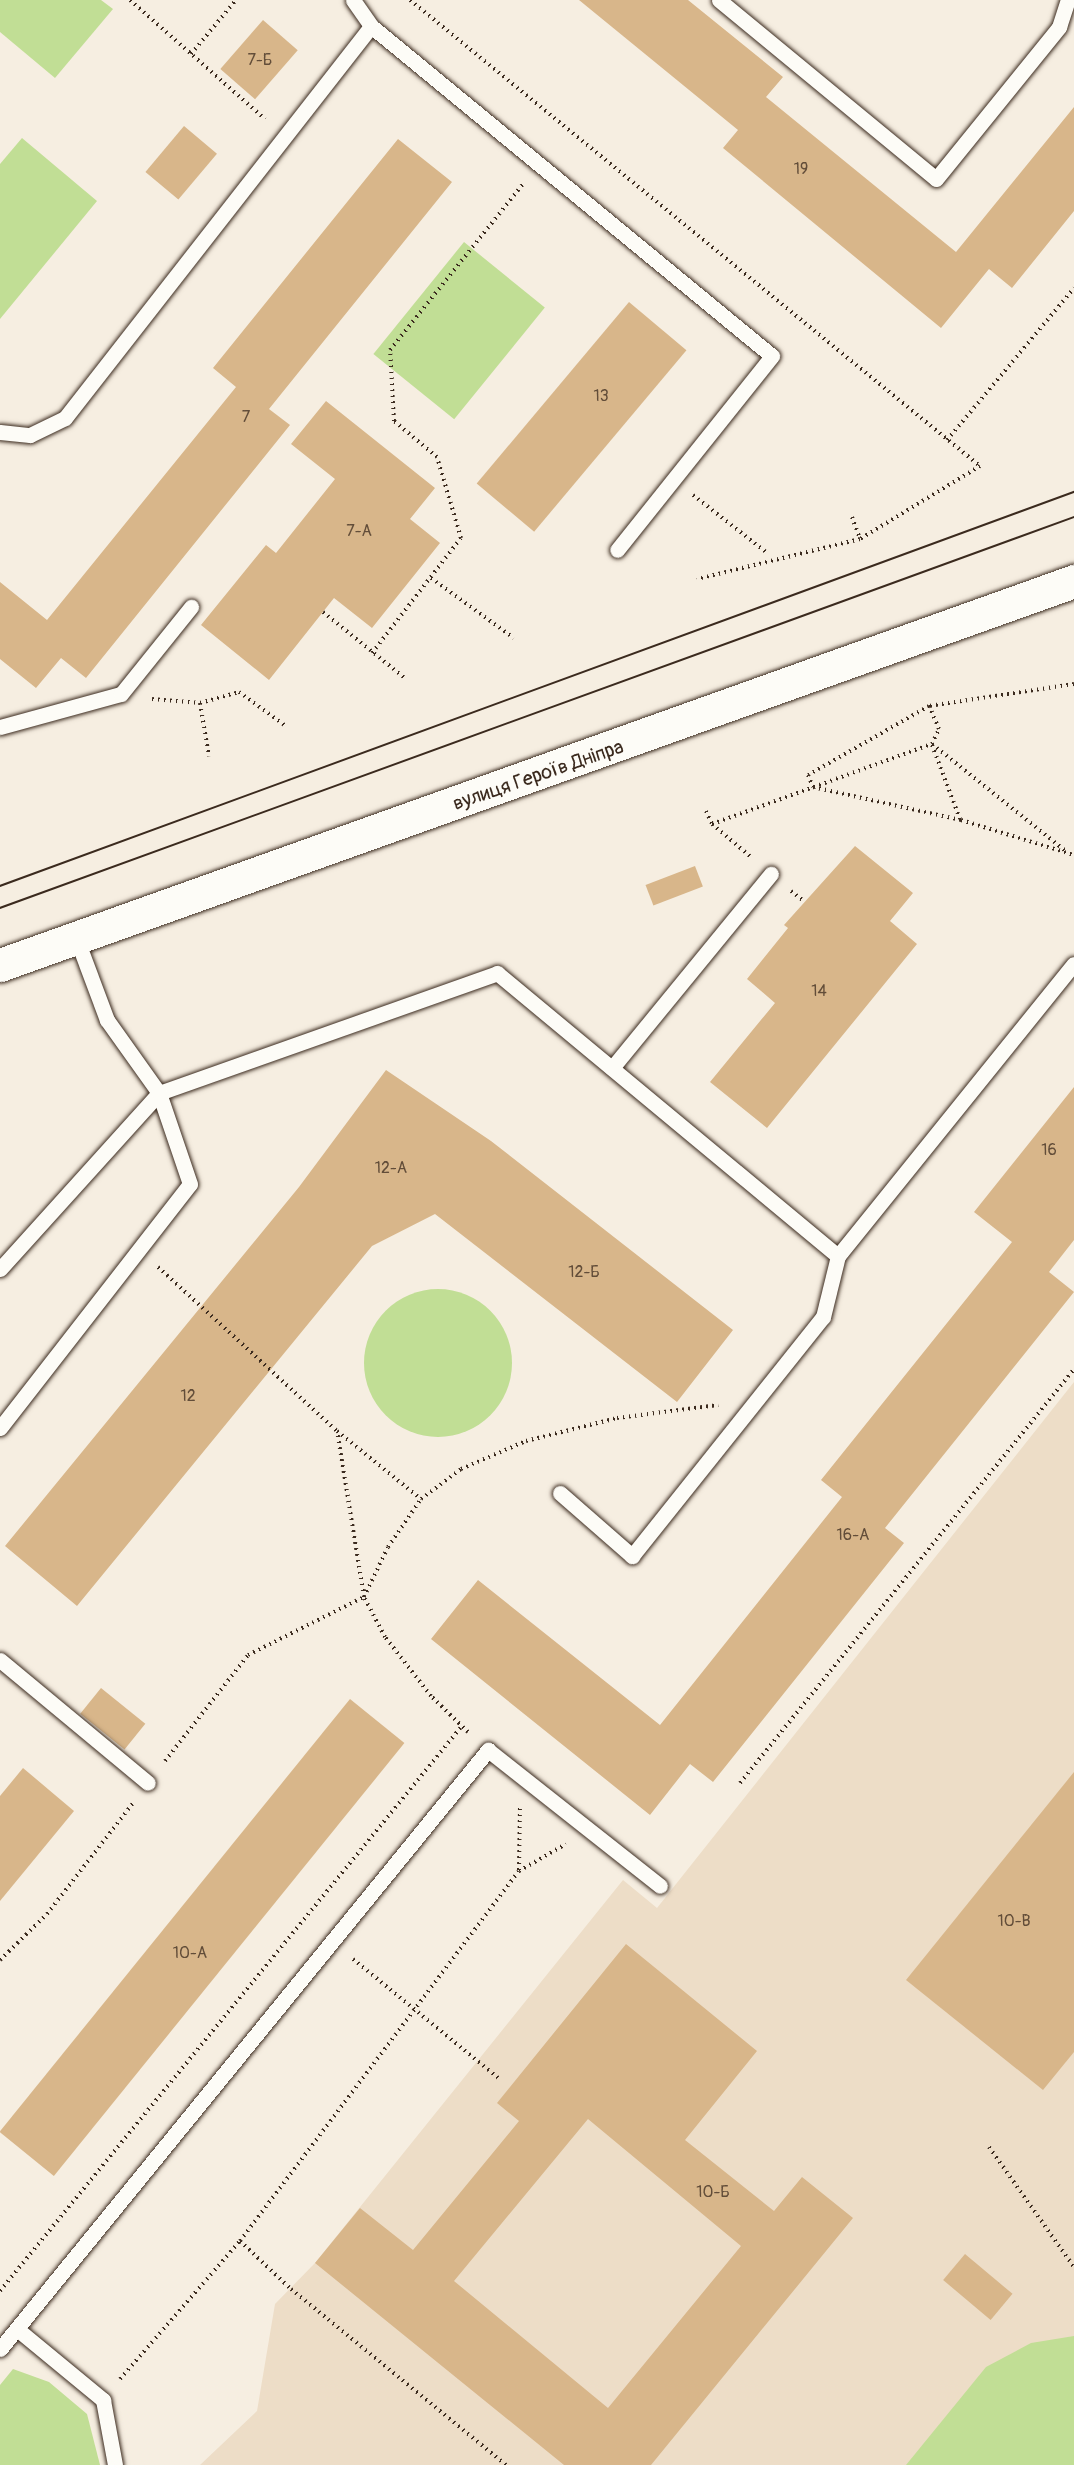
<!DOCTYPE html>
<meta charset="utf-8">
<style>
body{margin:0}
#map{position:relative;width:1074px;height:2465px;overflow:hidden;background:#f6eee1;font-family:Pangolin,sans-serif}
div>[style]{position:absolute}
[style*='--x']{left:calc(var(--x)*1px);top:calc(var(--y)*1px);width:calc(var(--w)*1px);rotate:calc(var(--a)*1deg)}
.built>*{inset:0;background:#edddc7}
.green>*{inset:0;background:#c1de95;transform-origin:0 0}
.round{border-radius:50%}
.building>*{inset:0;background:#d8b68a;transform-origin:0 0}
.path>*{height:4px;margin-top:-2px;transform-origin:0;background:repeating-linear-gradient(90deg,#3b2a1e 0 1.5px,transparent 0 6px)}
.roads{filter:drop-shadow(0 0 2px #3b2a1e) drop-shadow(0 0 2px #3b2a1e)}
.service>*{height:15px;margin:-7.5px;padding:0 7.5px;transform-origin:7.5px;border-radius:7.5px;background:#fdfcf7}
.secondary>*{height:33px;margin:-16.5px;padding:0 16.5px;transform-origin:16.5px;border-radius:16.5px;background:#fdfcf7}
.tram>*{height:1.5px;margin:-0.75px;padding:0 0.75px;transform-origin:0.75px;border-radius:0.75px;background:#3b2a1e}
span{translate:-50% -50%;white-space:nowrap;text-align:center;line-height:1.15;-webkit-text-stroke:4.5px #fdfcf7;paint-order:stroke}
.number-label{font-size:16px;color:#624d39}
.number-label span{-webkit-text-stroke-width:0}
.street-label{font-size:20px;color:#3b2a1e}
</style>
<div id="map">
<div class="built">
<i style="clip-path:polygon(1074px 1382px,1074px 2465px,200px 2465px,257px 2411px,275px 2304px,315px 2263px,623px 1880px,657px 1908px)"></i>
</div>
<div class="green">
<i style="clip-path:polygon(0 0,101px 0,113px 9px,55px 78px,0 32px)"></i>
<i style="clip-path:polygon(22px 138px,97px 201px,0 319px,0 164px)"></i>
<i style="left:464px;top:242px;width:104px;height:144px;rotate:39deg"></i>
<i class="round" style="left:364px;top:1289px;width:148px;height:148px"></i>
<i style="clip-path:polygon(1074px 2336px,1074px 2465px,906px 2465px,986px 2367px,1031px 2343px)"></i>
<i style="clip-path:polygon(13px 2369px,49px 2382px,87px 2414px,100px 2465px,0 2465px,0 2385px)"></i>
</div>
<div class="building">
<i style="clip-path:polygon(579px 0,688px 0,783px 77px,766px 97px,956px 252px,1074px 107px,1074px 211px,1012px 288px,989px 269px,941px 328px,723px 148px,738px 130px)"></i>
<i style="left:263px;top:20px;width:46px;height:65px;rotate:41deg"></i>
<i style="left:184px;top:126px;width:43px;height:60px;rotate:40deg"></i>
<i style="clip-path:polygon(398px 139px,452px 182px,269px 409px,290px 425px,86px 678px,61px 658px,36px 688px,0 659px,0 582px,47px 620px,236px 387px,213px 368px)"></i>
<i style="left:629px;top:302px;width:75px;height:237px;rotate:40deg"></i>
<i style="clip-path:polygon(326px 401px,435px 488px,410px 519px,440px 543px,372px 628px,334px 598px,269px 680px,201px 625px,266px 545px,276px 553px,335px 479px,291px 444px)"></i>
<i style="clip-path:polygon(855px 846px,913px 893px,890px 921px,917px 944px,767px 1128px,710px 1082px,775px 1003px,747px 979px,788px 928px,784px 925px)"></i>
<i style="left:695px;top:866px;width:22px;height:53px;rotate:69deg"></i>
<i style="clip-path:polygon(386px 1070px,491px 1141px,733px 1330px,677px 1402px,435px 1214px,372px 1246px,77px 1606px,5px 1546px,299px 1187px)"></i>
<i style="clip-path:polygon(1074px 1087px,1074px 1240px,1049px 1272px,1074px 1292px,885px 1528px,904px 1543px,713px 1782px,690px 1764px,650px 1815px,431px 1639px,478px 1580px,660px 1725px,842px 1497px,821px 1480px,1012px 1242px,974px 1212px)"></i>
<i style="left:101px;top:1688px;width:57px;height:33px;rotate:39deg"></i>
<i style="left:350px;top:1699px;width:70px;height:557px;rotate:39deg"></i>
<i style="clip-path:polygon(23px 1768px,74px 1811px,0 1901px,0 1796px)"></i>
<i style="clip-path:polygon(1074px 1772px,1074px 2052px,1043px 2090px,906px 1980px)"></i>
<i style="clip-path:polygon(evenodd,626px 1944px,757px 2051px,685px 2140px,774px 2211px,802px 2177px,853px 2218px,651px 2465px,564px 2465px,315px 2263px,360px 2208px,413px 2250px,519px 2121px,497px 2103px,626px 1944px,588px 2119px,741px 2246px,608px 2408px,454px 2281px,588px 2119px)"></i>
<i style="left:965px;top:2254px;width:62px;height:34px;rotate:40deg"></i>
</div>
<div class="path">
<i style="--x:130;--y:0;--w:180;--a:41.4"></i>
<i style="--x:410;--y:0;--w:736;--a:39.27"></i>
<i style="--x:980;--y:466;--w:140;--a:148.7"></i>
<i style="--x:860;--y:539;--w:168;--a:166.2"></i>
<i style="--x:191;--y:54;--w:70;--a:-50.2"></i>
<i style="--x:947;--y:440;--w:198;--a:-50.1"></i>
<i style="--x:693;--y:495;--w:93;--a:38"></i>
<i style="--x:852;--y:517;--w:23;--a:70"></i>
<i style="--x:431;--y:578;--w:102;--a:35.9"></i>
<i style="--x:323;--y:612;--w:107;--a:38.9"></i>
<i style="--x:372;--y:653;--w:145;--a:-52.3"></i>
<i style="--x:461;--y:538;--w:84;--a:-106.5"></i>
<i style="--x:437;--y:457;--w:56;--a:-140.1"></i>
<i style="--x:394;--y:421;--w:71;--a:-93.2"></i>
<i style="--x:390;--y:350;--w:213;--a:-51.3"></i>
<i style="--x:1074;--y:684;--w:147;--a:171.4"></i>
<i style="--x:929;--y:706;--w:139;--a:150.3"></i>
<i style="--x:808;--y:775;--w:13;--a:67"></i>
<i style="--x:813;--y:787;--w:152;--a:12.6"></i>
<i style="--x:961;--y:820;--w:118;--a:17.2"></i>
<i style="--x:152;--y:699;--w:48;--a:4.8"></i>
<i style="--x:200;--y:703;--w:41;--a:-15.8"></i>
<i style="--x:239;--y:692;--w:58;--a:35.9"></i>
<i style="--x:200;--y:703;--w:54;--a:80.4"></i>
<i style="--x:932;--y:744;--w:173;--a:38.7"></i>
<i style="--x:932;--y:745;--w:79;--a:69.3"></i>
<i style="--x:706;--y:811;--w:14;--a:65"></i>
<i style="--x:712;--y:824;--w:51;--a:40.2"></i>
<i style="--x:712;--y:824;--w:234;--a:-20"></i>
<i style="--x:932;--y:744;--w:17;--a:-65"></i>
<i style="--x:939;--y:729;--w:28;--a:-113"></i>
<i style="--x:791;--y:891;--w:16;--a:38"></i>
<i style="--x:158;--y:1267;--w:243;--a:42.5"></i>
<i style="--x:468;--y:1732;--w:52;--a:-135.8"></i>
<i style="--x:431;--y:1696;--w:75;--a:-127.9"></i>
<i style="--x:385;--y:1637;--w:45;--a:-117.7"></i>
<i style="--x:364;--y:1597;--w:55;--a:-64.4"></i>
<i style="--x:388;--y:1547;--w:58;--a:-55.5"></i>
<i style="--x:421;--y:1499;--w:50;--a:-36.9"></i>
<i style="--x:461;--y:1469;--w:71;--a:-23.3"></i>
<i style="--x:526;--y:1441;--w:94;--a:-14.2"></i>
<i style="--x:617;--y:1418;--w:102;--a:-7.3"></i>
<i style="--x:165;--y:1761;--w:135;--a:-51.9"></i>
<i style="--x:248;--y:1655;--w:130;--a:-26.6"></i>
<i style="--x:364;--y:1597;--w:168;--a:-99.2"></i>
<i style="--x:337;--y:1431;--w:108;--a:39"></i>
<i style="--x:740;--y:1783;--w:532;--a:-51.1"></i>
<i style="--x:519;--y:1870;--w:62;--a:-89.1"></i>
<i style="--x:353;--y:1959;--w:191;--a:39.3"></i>
<i style="--x:0;--y:1960;--w:66;--a:-44.4"></i>
<i style="--x:47;--y:1914;--w:140;--a:-52.2"></i>
<i style="--x:989;--y:2147;--w:147;--a:54.7"></i>
<i style="--x:240;--y:2241;--w:70;--a:43.3"></i>
<i style="--x:291;--y:2289;--w:278;--a:39.3"></i>
<i style="--x:0;--y:2291;--w:730;--a:-50.73"></i>
<i style="--x:120;--y:2379;--w:183;--a:-49"></i>
<i style="--x:240;--y:2241;--w:463;--a:-53"></i>
<i style="--x:519;--y:1871;--w:54;--a:-29.9"></i>
</div>
<div class="roads">
<div class="service">
<i style="--x:353;--y:0;--w:32;--a:55"></i>
<i style="--x:371;--y:26;--w:519;--a:39.45"></i>
<i style="--x:772;--y:356;--w:248;--a:128.6"></i>
<i style="--x:719;--y:0;--w:281;--a:39.5"></i>
<i style="--x:936;--y:179;--w:196;--a:-51"></i>
<i style="--x:1059;--y:27;--w:28;--a:-72"></i>
<i style="--x:0;--y:432;--w:30;--a:6"></i>
<i style="--x:30;--y:435;--w:39;--a:-26"></i>
<i style="--x:65;--y:418;--w:497;--a:-52"></i>
<i style="--x:0;--y:727;--w:125;--a:-15.3"></i>
<i style="--x:121;--y:694;--w:112;--a:-51.2"></i>
<i style="--x:612;--y:1068;--w:251;--a:-50.7"></i>
<i style="--x:0;--y:1269;--w:237;--a:-47.9"></i>
<i style="--x:159;--y:1093;--w:359;--a:-19.5"></i>
<i style="--x:497;--y:973;--w:443;--a:39.7"></i>
<i style="--x:838;--y:1256;--w:375;--a:-51.1"></i>
<i style="--x:0;--y:1428;--w:309;--a:-52.1"></i>
<i style="--x:190;--y:1184;--w:96;--a:-108.8"></i>
<i style="--x:159;--y:1093;--w:90;--a:-125.5"></i>
<i style="--x:107;--y:1020;--w:89;--a:-110.5"></i>
<i style="--x:560;--y:1493;--w:96;--a:41.2"></i>
<i style="--x:632;--y:1556;--w:306;--a:-51.4"></i>
<i style="--x:823;--y:1317;--w:63;--a:-76.2"></i>
<i style="--x:0;--y:1660;--w:192;--a:39.7"></i>
<i style="--x:17;--y:2329;--w:112;--a:39.5"></i>
<i style="--x:103;--y:2400;--w:66;--a:79.5"></i>
<i style="--x:0;--y:2349;--w:773;--a:-50.83"></i>
<i style="--x:488;--y:1750;--w:219;--a:38.3"></i>
</div>
<div class="secondary">
<i style="--x:0;--y:965;--w:1141;--a:-19.67"></i>
</div>
</div>
<div class="tram">
<i style="--x:0;--y:886;--w:1144;--a:-20.15"></i>
<i style="--x:0;--y:908;--w:1143;--a:-20"></i>
</div>
<div class="number-label">
<span style="left:260px;top:60px">7-Б</span>
<span style="left:801px;top:169px">19</span>
<span style="left:601px;top:396px">13</span>
<span style="left:246px;top:417px">7</span>
<span style="left:359px;top:531px">7-А</span>
<span style="left:819px;top:991px">14</span>
<span style="left:1049px;top:1150px">16</span>
<span style="left:391px;top:1168px">12-А</span>
<span style="left:584px;top:1272px">12-Б</span>
<span style="left:188px;top:1396px">12</span>
<span style="left:853px;top:1535px">16-А</span>
<span style="left:1014px;top:1921px">10-В</span>
<span style="left:190px;top:1953px">10-А</span>
<span style="left:713px;top:2192px">10-Б</span>
</div>
<div class="street-label">
<span style="left:538px;top:775px;rotate:-19deg">вулиця Героїв Дніпра</span>
</div>
</div>
